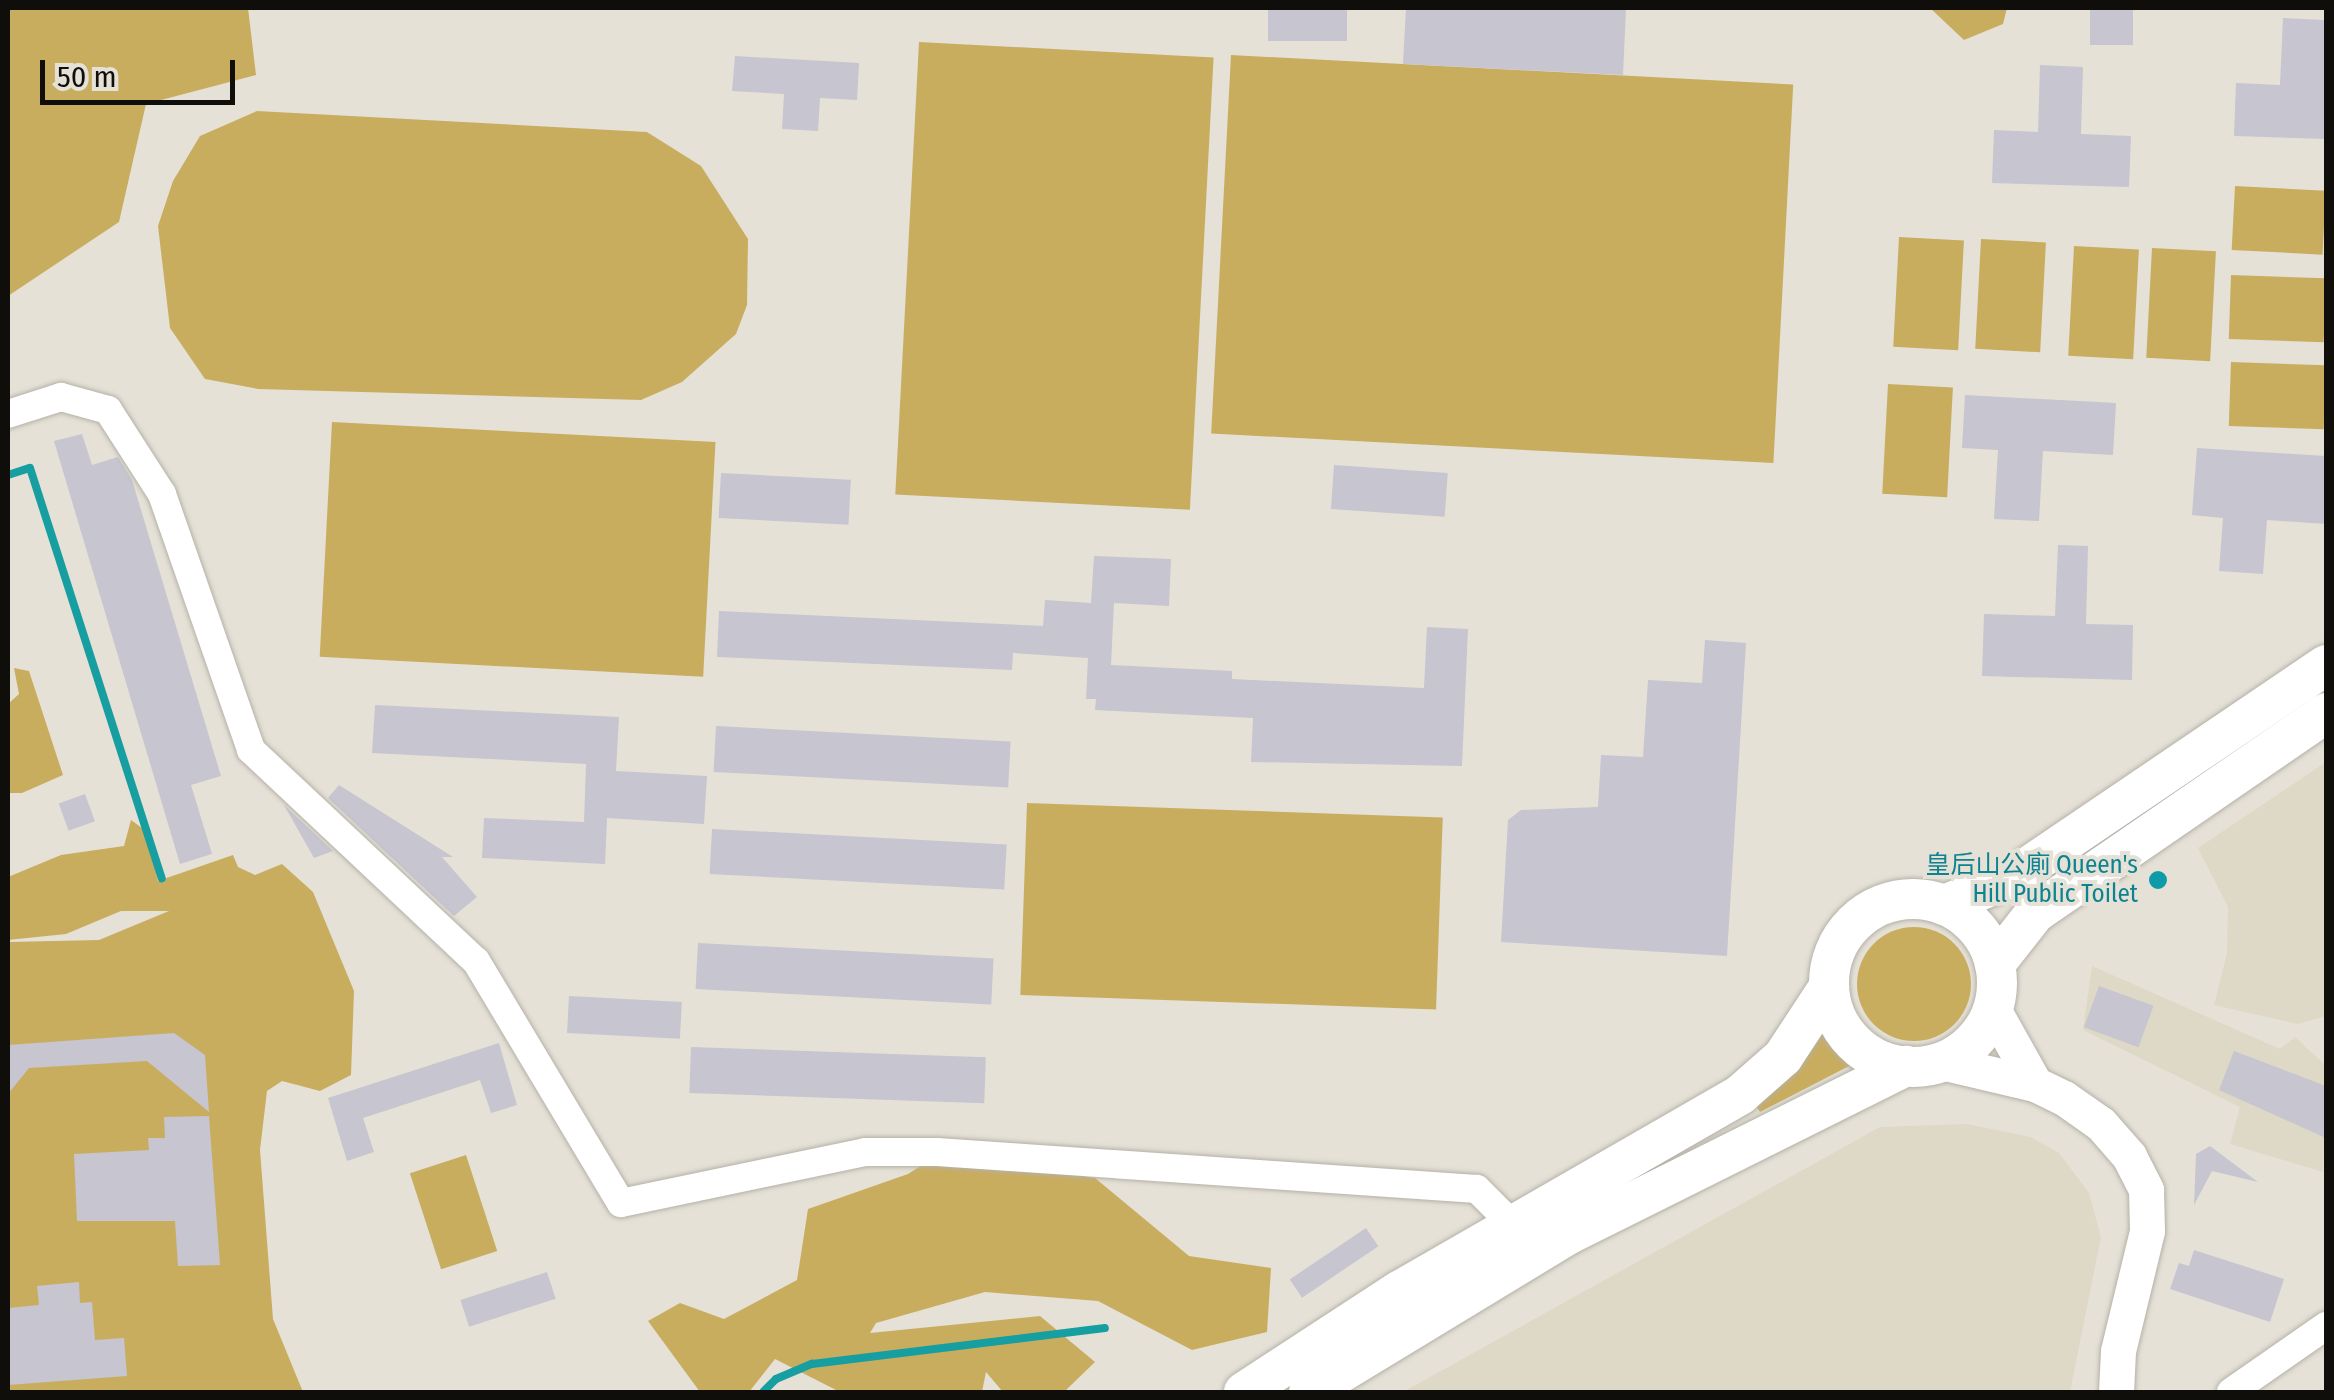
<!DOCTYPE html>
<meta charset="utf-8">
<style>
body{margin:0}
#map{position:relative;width:2334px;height:1400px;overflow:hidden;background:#e5e1d7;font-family:"Fira Sans Condensed","Noto Sans SC",sans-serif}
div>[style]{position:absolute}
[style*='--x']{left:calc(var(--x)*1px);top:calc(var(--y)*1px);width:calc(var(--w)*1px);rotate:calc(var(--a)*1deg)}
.built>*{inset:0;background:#ded8c6}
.green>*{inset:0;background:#c9ad5f;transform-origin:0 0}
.round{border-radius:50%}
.stream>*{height:8px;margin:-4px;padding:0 4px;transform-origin:4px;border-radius:4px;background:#179ea0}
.building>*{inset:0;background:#c6c5d0;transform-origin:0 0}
.roads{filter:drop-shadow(0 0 2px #b5b1a7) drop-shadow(0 0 2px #b5b1a7)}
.minor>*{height:28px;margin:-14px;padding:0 14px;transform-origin:14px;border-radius:14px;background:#fff}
.tertiary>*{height:35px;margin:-17.5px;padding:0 17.5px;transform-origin:17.5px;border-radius:17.5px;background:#fff}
.secondary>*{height:40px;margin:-20px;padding:0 20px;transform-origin:20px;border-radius:20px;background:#fff}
.secondary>.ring{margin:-20px;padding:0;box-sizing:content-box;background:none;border:40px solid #fff;border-radius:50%}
.dots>*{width:28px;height:28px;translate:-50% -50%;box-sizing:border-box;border:5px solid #e5e1d7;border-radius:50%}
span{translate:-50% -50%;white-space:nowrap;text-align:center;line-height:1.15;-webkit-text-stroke:8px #e5e1d7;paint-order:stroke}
.culture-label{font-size:25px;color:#0d838f}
.right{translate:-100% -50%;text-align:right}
.frame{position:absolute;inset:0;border:10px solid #0f0e0a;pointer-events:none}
.scale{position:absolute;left:40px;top:60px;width:195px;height:45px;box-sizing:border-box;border:5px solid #0f0e0a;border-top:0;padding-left:12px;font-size:30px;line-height:35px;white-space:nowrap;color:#0f0e0a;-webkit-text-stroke:8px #e5e1d7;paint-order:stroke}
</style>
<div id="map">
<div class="built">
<i style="clip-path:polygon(2326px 762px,2326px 1016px,2298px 1024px,2214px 1005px,2227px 953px,2228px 907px,2198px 848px)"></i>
<i style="clip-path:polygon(2092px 966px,2280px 1049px,2295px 1037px,2326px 1066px,2323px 1172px,2230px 1144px,2240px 1107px,2083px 1030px)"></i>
<i style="clip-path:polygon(1967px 1124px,2030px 1137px,2059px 1153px,2089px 1193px,2101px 1237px,2070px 1392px,1403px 1392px,1880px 1127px)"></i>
</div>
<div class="green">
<i style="clip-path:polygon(8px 8px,248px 8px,256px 75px,146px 104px,119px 222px,8px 296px)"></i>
<i style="clip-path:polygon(1930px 8px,2007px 8px,2003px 24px,1964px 40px)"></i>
<i style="left:919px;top:42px;width:295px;height:453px;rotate:3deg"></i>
<i style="left:1231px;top:55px;width:563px;height:379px;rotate:3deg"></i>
<i style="clip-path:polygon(257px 111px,647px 132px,701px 166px,748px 239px,747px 305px,736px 334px,682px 382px,641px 400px,258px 389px,205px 379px,170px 328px,158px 226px,173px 181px,200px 136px)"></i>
<i style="left:2235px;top:186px;width:91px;height:64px;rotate:3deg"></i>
<i style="left:1899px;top:237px;width:65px;height:110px;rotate:3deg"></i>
<i style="left:1981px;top:239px;width:65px;height:110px;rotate:3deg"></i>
<i style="left:2074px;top:246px;width:65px;height:110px;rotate:3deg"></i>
<i style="left:2152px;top:248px;width:64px;height:110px;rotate:3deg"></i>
<i style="left:2231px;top:275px;width:95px;height:64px;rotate:2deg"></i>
<i style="left:2231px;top:362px;width:95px;height:64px;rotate:2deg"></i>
<i style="left:1888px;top:384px;width:65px;height:110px;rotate:3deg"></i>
<i style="left:332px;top:422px;width:384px;height:235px;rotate:3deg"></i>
<i style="clip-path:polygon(14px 668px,29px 671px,63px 775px,22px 793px,8px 793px,8px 704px,19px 694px)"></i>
<i style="left:1027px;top:803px;width:416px;height:192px;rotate:2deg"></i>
<i style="clip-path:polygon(131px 820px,146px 831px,158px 881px,233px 855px,238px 867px,255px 875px,282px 864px,313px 892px,354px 991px,351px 1075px,320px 1091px,282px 1081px,267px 1091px,260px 1150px,273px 1319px,303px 1392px,8px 1392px,8px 942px,99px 940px,169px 911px,121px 911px,66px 934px,8px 940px,8px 877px,61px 855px,124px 846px)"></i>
<i class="round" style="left:1857px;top:927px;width:114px;height:114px"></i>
<i style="clip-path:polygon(1825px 1028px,1853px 1064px,1760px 1112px,1754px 1103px)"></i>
<i style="left:466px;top:1155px;width:101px;height:59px;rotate:72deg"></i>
<i style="clip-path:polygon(938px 1155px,1095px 1178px,1189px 1256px,1271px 1268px,1267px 1332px,1192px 1350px,1098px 1301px,985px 1292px,876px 1323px,870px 1333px,1040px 1316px,1095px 1362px,1064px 1392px,1003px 1392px,986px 1372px,982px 1392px,840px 1392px,775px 1359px,749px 1392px,700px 1392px,648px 1321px,680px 1303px,724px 1319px,797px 1280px,808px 1209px,908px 1174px)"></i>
</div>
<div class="stream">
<i style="--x:8;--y:475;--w:23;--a:-18"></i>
<i style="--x:30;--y:468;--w:431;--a:72.2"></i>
<i style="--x:763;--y:1392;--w:18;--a:-45"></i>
<i style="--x:776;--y:1379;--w:39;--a:-23"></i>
<i style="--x:812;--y:1364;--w:295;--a:-7"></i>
</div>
<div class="building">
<i style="left:1268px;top:8px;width:79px;height:33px"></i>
<i style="clip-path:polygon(1406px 8px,1626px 8px,1623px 75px,1403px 64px)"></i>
<i style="left:2090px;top:8px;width:43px;height:37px"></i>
<i style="clip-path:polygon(2283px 18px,2325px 20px,2326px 139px,2234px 136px,2236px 83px,2280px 85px)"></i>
<i style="clip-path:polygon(735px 56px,859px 63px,857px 100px,820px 98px,818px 131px,782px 129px,784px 94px,732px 91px)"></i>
<i style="clip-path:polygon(2040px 65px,2083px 67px,2081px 134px,2131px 136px,2129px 187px,1992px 183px,1994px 130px,2038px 132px)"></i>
<i style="clip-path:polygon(1965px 395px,2116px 403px,2113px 455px,2043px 451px,2039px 521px,1994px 519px,1998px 450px,1962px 448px)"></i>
<i style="clip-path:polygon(82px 434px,92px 465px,118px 457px,132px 480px,221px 776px,191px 785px,212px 854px,180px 864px,54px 441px)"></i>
<i style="clip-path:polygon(2197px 448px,2326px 456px,2326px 524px,2267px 520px,2263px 574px,2219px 571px,2223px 518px,2192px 515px)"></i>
<i style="left:1334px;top:465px;width:114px;height:44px;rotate:4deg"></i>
<i style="left:721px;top:473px;width:130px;height:45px;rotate:3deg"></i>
<i style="clip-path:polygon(2058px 545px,2088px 546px,2086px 624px,2133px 625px,2132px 680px,1982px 676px,1984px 614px,2055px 616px)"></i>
<i style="clip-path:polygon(1094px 556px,1171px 559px,1169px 606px,1114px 603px,1111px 665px,1232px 671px,1232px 679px,1424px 688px,1427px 627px,1468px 629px,1462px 766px,1251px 762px,1253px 718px,1095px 710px,1096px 699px,1086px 699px,1088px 658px,1013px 653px,1012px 670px,717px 657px,719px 611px,1043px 626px,1045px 600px,1091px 603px)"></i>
<i style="clip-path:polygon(1705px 640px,1746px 643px,1727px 956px,1501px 942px,1508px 820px,1521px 810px,1598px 807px,1601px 755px,1643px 757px,1648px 680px,1702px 683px)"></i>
<i style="clip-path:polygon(375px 705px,619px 717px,616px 771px,707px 776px,704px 824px,607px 818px,605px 864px,482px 858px,484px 818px,584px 822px,586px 764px,372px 753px)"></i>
<i style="left:716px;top:726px;width:295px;height:46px;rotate:3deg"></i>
<i style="clip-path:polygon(339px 785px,453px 857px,442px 857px,477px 897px,454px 916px,328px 798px)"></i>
<i style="left:85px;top:794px;width:29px;height:28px;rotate:70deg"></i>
<i style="clip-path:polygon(284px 805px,333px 851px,314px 858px)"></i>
<i style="left:712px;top:829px;width:295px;height:45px;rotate:3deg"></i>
<i style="left:698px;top:943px;width:296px;height:46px;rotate:3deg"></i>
<i style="left:2099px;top:986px;width:58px;height:44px;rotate:20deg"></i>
<i style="left:569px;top:996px;width:113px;height:37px;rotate:3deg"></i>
<i style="clip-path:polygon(174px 1033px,205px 1055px,209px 1112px,147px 1061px,29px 1068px,8px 1094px,8px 1045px)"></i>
<i style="clip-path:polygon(499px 1043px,517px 1105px,491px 1113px,480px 1080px,363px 1118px,374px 1152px,347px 1161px,328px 1098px)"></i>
<i style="left:691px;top:1047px;width:295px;height:46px;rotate:2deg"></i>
<i style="clip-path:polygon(2234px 1051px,2326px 1086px,2326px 1138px,2219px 1090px)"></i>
<i style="clip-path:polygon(209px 1116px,220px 1265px,178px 1266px,175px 1221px,77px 1221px,74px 1154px,149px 1150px,148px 1138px,165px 1138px,164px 1117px)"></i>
<i style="clip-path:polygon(2210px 1146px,2258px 1182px,2212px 1171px,2194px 1205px,2196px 1154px)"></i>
<i style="left:1366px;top:1228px;width:22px;height:92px;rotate:56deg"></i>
<i style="clip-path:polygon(2194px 1250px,2284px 1279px,2270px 1322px,2170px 1289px,2179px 1263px,2189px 1266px)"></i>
<i style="left:547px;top:1272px;width:28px;height:91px;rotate:72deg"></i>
<i style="clip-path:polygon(79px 1282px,80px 1303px,92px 1302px,95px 1340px,124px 1338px,127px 1376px,8px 1385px,8px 1308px,39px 1305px,37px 1286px)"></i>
</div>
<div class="roads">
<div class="minor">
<i style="--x:8;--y:414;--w:56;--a:-17.8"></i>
<i style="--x:61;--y:397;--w:49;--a:15.5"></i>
<i style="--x:108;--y:410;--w:100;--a:57.3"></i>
<i style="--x:162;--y:494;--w:271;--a:70.8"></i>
<i style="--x:251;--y:750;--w:308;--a:43.2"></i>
<i style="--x:476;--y:961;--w:282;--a:59.1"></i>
<i style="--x:621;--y:1203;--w:249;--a:-11.8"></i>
<i style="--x:865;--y:1152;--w:72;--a:0"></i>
<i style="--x:937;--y:1152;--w:541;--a:3.92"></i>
<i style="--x:1477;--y:1189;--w:49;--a:45"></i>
<i style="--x:2231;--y:1392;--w:116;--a:-34.8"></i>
</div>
<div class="tertiary">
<i style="--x:1993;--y:1009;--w:86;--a:60.8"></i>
<i style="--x:1941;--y:1062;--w:97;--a:13.2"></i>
<i style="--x:2035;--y:1084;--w:32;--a:26"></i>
<i style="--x:2064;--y:1098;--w:45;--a:35.1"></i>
<i style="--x:2101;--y:1124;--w:43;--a:48.8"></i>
<i style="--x:2129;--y:1156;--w:38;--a:63"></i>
<i style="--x:2146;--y:1190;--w:41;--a:88.6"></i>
<i style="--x:2147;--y:1231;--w:123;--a:103.6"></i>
<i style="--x:2118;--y:1351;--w:41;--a:92.8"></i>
</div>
<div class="secondary">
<i class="ring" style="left:1829px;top:899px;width:128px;height:128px"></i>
<i style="--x:1944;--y:905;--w:74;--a:-22.1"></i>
<i style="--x:2013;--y:877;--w:378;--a:-34.1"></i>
<i style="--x:1995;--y:964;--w:65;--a:-51.9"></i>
<i style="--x:2035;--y:913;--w:353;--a:-34.5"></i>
<i style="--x:1244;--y:1392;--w:185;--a:-33.1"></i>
<i style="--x:1399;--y:1291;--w:395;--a:-29.9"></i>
<i style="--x:1741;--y:1094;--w:56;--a:-41.4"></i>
<i style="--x:1783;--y:1057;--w:84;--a:-56.7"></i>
<i style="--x:1309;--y:1392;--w:304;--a:-31.3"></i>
<i style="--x:1569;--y:1234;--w:377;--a:-26.5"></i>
</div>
</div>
<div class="dots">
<i style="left:2158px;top:880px;background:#0f9aa8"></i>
</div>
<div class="culture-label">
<span class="right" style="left:2138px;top:880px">皇后山公廁 Queen's<br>Hill Public Toilet</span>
</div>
<div class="frame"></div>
<div class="scale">50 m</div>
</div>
